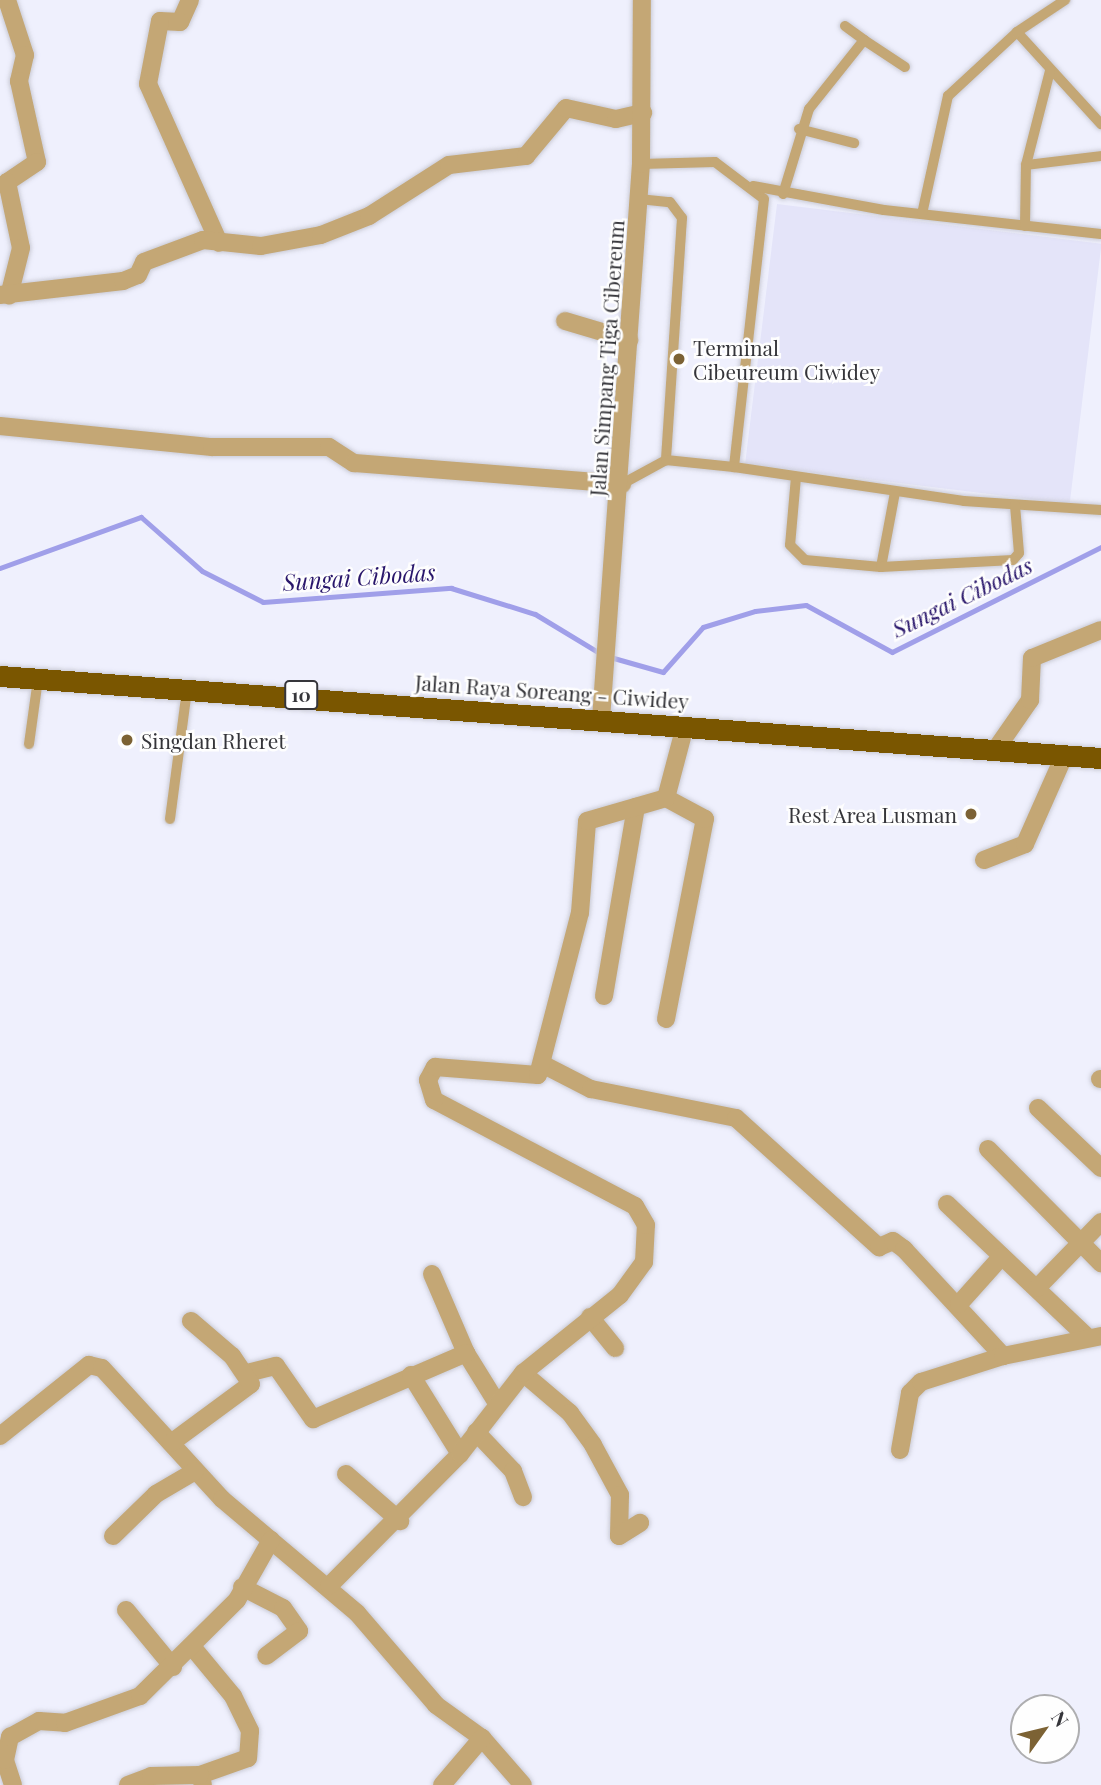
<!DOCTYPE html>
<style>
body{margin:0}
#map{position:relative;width:1101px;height:1785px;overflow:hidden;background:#eff0fd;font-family:"Playfair Display",serif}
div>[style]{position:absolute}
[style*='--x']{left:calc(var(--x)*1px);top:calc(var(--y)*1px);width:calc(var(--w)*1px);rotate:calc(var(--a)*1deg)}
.built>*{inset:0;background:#e4e4f9;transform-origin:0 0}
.stream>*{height:5px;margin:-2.5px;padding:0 2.5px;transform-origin:2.5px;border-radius:2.5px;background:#a09fe9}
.roads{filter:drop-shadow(0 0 2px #cacbd6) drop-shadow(0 0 2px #cacbd6)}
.lane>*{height:10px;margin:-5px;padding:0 5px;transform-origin:5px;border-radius:5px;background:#c4a775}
.street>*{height:18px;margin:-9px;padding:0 9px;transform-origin:9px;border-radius:9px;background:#c4a775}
.highway>*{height:21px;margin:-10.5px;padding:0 10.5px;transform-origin:10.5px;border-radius:10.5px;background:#7a5600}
.dots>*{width:19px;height:19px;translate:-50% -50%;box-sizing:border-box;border:4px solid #fefefe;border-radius:50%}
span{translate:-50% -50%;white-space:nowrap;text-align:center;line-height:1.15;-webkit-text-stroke:5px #fefefe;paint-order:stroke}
.shield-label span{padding:2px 5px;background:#fefefe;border:2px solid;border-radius:5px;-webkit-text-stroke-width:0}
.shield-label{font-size:19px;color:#35353a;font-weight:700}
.poi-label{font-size:21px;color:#35353a}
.left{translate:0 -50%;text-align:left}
.right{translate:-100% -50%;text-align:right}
.street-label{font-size:21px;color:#35353a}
.water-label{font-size:23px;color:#29166b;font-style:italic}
.north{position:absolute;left:1010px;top:1694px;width:70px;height:70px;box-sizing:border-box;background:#fefefe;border:2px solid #aeaeb0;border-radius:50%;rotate:56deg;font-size:19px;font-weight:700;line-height:28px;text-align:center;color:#35353a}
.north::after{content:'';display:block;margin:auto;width:24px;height:32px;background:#7c6234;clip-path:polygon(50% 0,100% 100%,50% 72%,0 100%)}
</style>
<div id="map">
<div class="built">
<i style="left:777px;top:204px;width:327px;height:262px;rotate:7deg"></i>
</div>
<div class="stream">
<i style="--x:0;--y:568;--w:150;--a:-19.9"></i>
<i style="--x:141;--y:517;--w:81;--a:41.5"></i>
<i style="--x:202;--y:571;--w:68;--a:26.9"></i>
<i style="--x:263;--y:602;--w:189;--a:-4.3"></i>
<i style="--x:451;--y:588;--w:88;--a:17.2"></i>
<i style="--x:535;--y:614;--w:77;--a:31.2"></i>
<i style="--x:610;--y:657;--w:55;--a:15.8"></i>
<i style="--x:663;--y:672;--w:60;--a:-48.4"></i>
<i style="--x:703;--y:627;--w:54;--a:-17.1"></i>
<i style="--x:755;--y:611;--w:51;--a:-6.7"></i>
<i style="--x:806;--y:605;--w:98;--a:28.7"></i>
<i style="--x:892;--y:652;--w:234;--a:-26.7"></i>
</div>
<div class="roads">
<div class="lane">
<i style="--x:845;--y:26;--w:24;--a:36"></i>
<i style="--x:1017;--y:32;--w:125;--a:47.6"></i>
<i style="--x:799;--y:129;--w:57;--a:14.3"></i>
<i style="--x:641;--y:164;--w:74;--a:-1.5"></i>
<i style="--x:715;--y:162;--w:61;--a:37.1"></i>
<i style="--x:764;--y:199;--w:270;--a:96.4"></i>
<i style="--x:734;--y:467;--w:232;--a:8.4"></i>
<i style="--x:964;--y:501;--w:137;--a:3.8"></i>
<i style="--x:1026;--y:165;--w:97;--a:-75.7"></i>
<i style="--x:753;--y:186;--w:133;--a:10.4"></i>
<i style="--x:884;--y:210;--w:218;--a:6.3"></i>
<i style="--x:783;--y:194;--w:89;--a:-73"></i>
<i style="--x:809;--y:109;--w:88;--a:-51.4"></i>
<i style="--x:864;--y:40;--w:49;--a:33.4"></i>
<i style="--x:639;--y:199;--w:31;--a:6"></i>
<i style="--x:670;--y:202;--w:20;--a:53"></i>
<i style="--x:682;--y:218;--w:243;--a:93.8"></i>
<i style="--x:922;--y:214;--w:121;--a:-77.6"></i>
<i style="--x:948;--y:96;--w:94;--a:-42.8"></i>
<i style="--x:1017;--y:32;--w:58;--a:-33.7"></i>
<i style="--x:1025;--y:226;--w:61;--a:-89.1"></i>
<i style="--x:1026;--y:165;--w:76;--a:-6.8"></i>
<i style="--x:796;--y:477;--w:68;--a:95"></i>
<i style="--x:790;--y:545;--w:21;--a:45"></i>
<i style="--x:805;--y:560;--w:76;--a:5.3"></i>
<i style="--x:881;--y:567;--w:76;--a:-79.4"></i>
<i style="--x:622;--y:484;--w:50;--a:-28.6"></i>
<i style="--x:666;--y:460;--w:68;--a:5.9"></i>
<i style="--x:881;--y:567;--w:132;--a:-3"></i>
<i style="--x:1013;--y:560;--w:9;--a:-49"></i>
<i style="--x:1019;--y:553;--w:48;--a:-94.8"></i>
<i style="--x:29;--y:744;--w:66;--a:-82.1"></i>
<i style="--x:170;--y:819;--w:130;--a:-82.5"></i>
</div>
<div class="street">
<i style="--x:7;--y:0;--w:58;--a:71.9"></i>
<i style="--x:25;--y:55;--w:27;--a:103"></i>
<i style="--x:19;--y:81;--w:83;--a:77.5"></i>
<i style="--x:37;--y:162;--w:36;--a:146"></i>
<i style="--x:7;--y:182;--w:67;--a:78"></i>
<i style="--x:21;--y:248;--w:49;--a:104"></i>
<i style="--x:190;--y:0;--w:24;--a:114"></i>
<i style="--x:180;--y:22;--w:20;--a:-177"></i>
<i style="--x:160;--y:21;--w:64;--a:100.8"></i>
<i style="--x:148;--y:84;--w:174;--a:65.9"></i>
<i style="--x:0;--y:295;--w:124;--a:-6.5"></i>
<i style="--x:123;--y:281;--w:16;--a:-22"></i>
<i style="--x:138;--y:275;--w:14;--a:-65"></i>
<i style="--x:144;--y:262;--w:63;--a:-20.4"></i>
<i style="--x:203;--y:240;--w:58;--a:5.9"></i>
<i style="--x:261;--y:246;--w:61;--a:-10.4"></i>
<i style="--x:321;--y:235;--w:52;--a:-21.6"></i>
<i style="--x:369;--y:216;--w:95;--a:-32.5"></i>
<i style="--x:449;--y:165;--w:78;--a:-6.7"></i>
<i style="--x:526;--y:156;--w:62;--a:-50.2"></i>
<i style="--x:566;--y:108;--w:51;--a:12.4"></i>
<i style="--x:616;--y:119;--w:28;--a:-13"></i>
<i style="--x:565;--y:321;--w:67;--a:16.5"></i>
<i style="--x:0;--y:426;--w:213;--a:5.7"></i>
<i style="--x:212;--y:447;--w:117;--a:0"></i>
<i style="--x:329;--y:447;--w:30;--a:33"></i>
<i style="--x:354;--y:463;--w:269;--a:4.5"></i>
<i style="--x:601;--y:719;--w:556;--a:-85.88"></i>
<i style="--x:641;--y:164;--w:164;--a:-89.7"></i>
<i style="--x:996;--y:749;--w:60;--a:-55.2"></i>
<i style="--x:1030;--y:700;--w:42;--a:-87.3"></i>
<i style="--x:1032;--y:658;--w:74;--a:-22.1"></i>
<i style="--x:984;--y:860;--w:44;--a:-21.3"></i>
<i style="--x:1025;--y:844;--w:96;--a:-66.1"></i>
<i style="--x:604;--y:996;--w:192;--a:-80.4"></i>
<i style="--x:666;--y:1019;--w:204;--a:-79"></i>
<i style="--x:705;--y:819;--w:44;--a:-151.7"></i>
<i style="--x:544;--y:1065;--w:53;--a:27.1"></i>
<i style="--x:591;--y:1089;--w:148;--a:11.3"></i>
<i style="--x:736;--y:1118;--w:193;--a:42.1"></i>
<i style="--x:879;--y:1247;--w:15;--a:-23"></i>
<i style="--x:893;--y:1241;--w:14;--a:36"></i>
<i style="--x:904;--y:1249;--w:146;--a:47.2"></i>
<i style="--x:1100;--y:1079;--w:1;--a:0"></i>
<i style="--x:1038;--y:1108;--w:87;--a:43.6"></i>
<i style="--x:988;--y:1149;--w:161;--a:45.3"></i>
<i style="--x:947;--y:1204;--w:193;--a:43.5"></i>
<i style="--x:432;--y:1274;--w:86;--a:66.7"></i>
<i style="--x:466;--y:1353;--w:59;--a:58.2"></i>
<i style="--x:1037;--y:1288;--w:92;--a:-45.9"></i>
<i style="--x:959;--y:1304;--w:64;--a:-48.1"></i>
<i style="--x:590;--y:1317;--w:40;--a:51"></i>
<i style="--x:247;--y:1373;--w:30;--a:-14"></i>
<i style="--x:276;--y:1366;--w:65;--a:55.1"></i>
<i style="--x:313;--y:1419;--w:167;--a:-23.3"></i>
<i style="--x:523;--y:1373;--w:62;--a:40.4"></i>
<i style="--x:570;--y:1413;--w:39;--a:54"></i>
<i style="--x:593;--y:1445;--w:57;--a:61.6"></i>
<i style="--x:620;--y:1495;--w:41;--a:91.4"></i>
<i style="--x:619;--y:1536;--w:25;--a:-32"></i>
<i style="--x:411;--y:1375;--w:93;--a:58.2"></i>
<i style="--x:476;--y:1432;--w:54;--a:46.5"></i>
<i style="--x:513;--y:1471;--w:28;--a:69"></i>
<i style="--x:0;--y:1436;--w:114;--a:-38.6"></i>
<i style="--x:89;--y:1365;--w:13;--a:13"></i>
<i style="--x:102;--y:1368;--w:178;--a:47.5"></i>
<i style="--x:222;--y:1499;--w:177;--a:40.2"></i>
<i style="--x:357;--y:1613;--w:121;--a:49.3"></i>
<i style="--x:436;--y:1705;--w:57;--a:35.7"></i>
<i style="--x:482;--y:1738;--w:62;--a:48.9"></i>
<i style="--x:171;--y:1443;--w:99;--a:-36.4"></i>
<i style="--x:251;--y:1384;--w:34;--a:-124"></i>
<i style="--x:232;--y:1356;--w:54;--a:-139.5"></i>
<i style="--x:900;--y:1450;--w:58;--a:-80"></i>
<i style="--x:910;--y:1393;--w:16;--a:-45"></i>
<i style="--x:921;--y:1382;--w:86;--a:-17.6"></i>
<i style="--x:1003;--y:1356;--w:100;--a:-11.5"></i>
<i style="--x:346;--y:1474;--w:72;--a:41"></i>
<i style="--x:113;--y:1536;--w:60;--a:-44.3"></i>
<i style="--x:156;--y:1494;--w:45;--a:-30.5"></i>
<i style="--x:329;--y:1586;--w:186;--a:-45.2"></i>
<i style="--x:460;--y:1454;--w:103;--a:-52.1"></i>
<i style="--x:523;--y:1373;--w:124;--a:-38.8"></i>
<i style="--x:620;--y:1295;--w:41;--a:-54"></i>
<i style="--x:644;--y:1262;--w:37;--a:-87"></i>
<i style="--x:646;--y:1225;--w:22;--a:-120"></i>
<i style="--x:635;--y:1206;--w:227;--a:-152.2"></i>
<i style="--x:434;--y:1100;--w:21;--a:-107"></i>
<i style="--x:428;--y:1080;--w:15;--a:-62"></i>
<i style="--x:435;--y:1067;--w:103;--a:4.4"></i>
<i style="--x:538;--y:1075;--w:167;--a:-75.5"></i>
<i style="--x:580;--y:913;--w:92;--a:-85.6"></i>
<i style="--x:587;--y:821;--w:82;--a:-16.2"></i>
<i style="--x:666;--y:798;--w:74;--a:-75.2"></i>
<i style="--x:242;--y:1587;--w:46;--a:27.1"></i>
<i style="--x:283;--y:1608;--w:28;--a:55"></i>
<i style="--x:299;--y:1631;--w:41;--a:142.9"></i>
<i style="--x:126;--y:1610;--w:74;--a:50.5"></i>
<i style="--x:194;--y:1649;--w:61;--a:50.3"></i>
<i style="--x:233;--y:1696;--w:39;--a:64"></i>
<i style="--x:250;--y:1731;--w:27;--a:94"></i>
<i style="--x:248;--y:1758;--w:51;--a:160.5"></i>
<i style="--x:200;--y:1775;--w:10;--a:73"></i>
<i style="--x:13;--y:1785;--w:26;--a:-108"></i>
<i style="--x:5;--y:1760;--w:24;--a:-78"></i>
<i style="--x:10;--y:1737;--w:33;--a:-29"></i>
<i style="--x:39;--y:1721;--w:26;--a:4"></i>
<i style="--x:65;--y:1723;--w:80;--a:-19.8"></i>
<i style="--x:140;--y:1696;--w:136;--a:-44.7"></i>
<i style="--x:237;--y:1600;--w:69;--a:-60.5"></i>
<i style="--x:128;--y:1785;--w:25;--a:-21"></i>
<i style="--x:151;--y:1776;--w:49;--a:-1.2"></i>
<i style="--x:442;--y:1785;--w:62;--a:-49.6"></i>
</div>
<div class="highway">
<i style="--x:0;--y:676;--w:1104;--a:4.26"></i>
</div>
</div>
<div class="dots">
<i style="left:679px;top:359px;background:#7c6234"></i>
<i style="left:127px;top:740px;background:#7c6234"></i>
<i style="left:971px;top:814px;background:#7c6234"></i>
</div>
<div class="shield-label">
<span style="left:301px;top:695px">10</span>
</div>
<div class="poi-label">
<span class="left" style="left:693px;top:359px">Terminal<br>Cibeureum Ciwidey</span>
<span class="left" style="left:141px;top:740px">Singdan Rheret</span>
<span class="right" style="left:957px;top:814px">Rest Area Lusman</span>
</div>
<div class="street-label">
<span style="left:606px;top:358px;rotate:-86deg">Jalan Simpang Tiga Cibereum</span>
<span style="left:552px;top:691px;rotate:4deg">Jalan Raya Soreang - Ciwidey</span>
</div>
<div class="water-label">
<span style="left:359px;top:577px;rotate:-4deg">Sungai Cibodas</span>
<span style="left:962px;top:597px;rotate:-26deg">Sungai Cibodas</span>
</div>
<div class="north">N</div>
</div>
